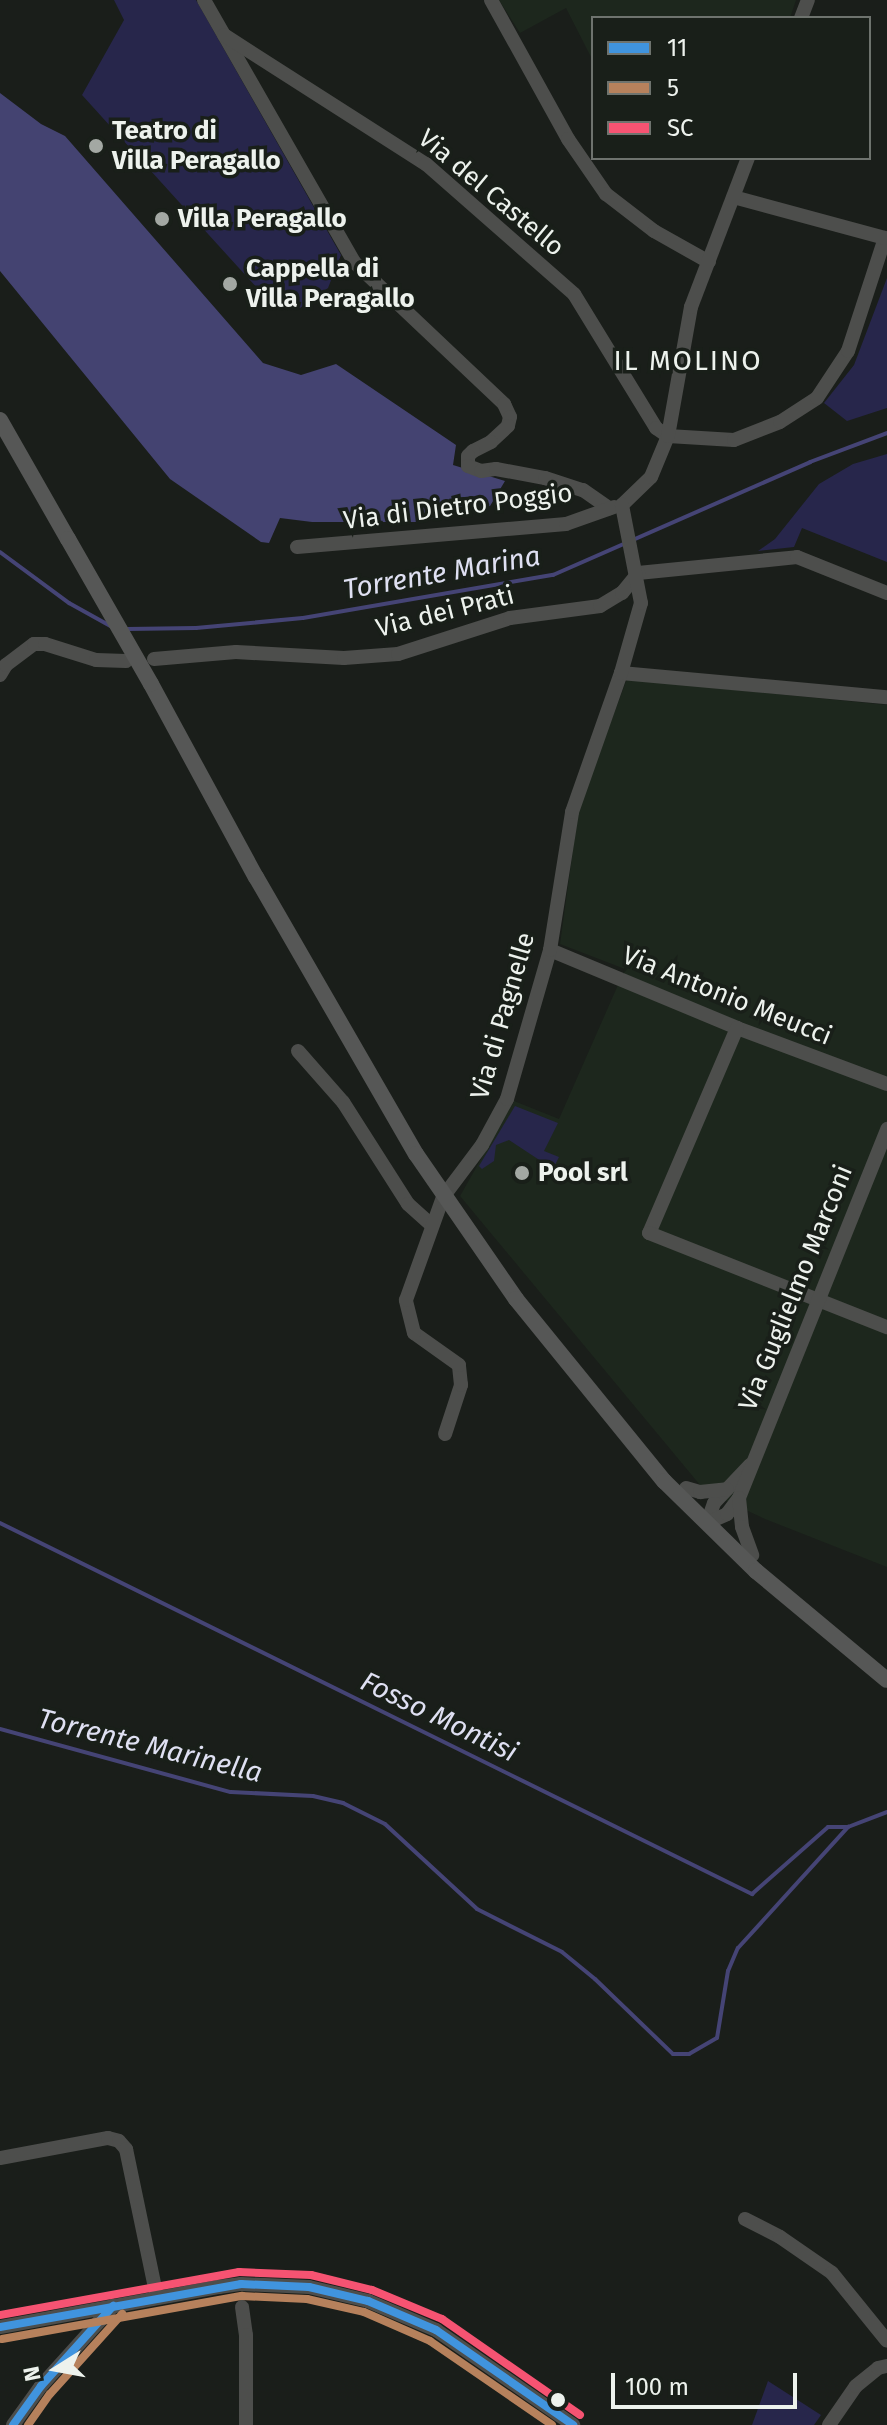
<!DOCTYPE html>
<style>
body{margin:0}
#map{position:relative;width:887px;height:2425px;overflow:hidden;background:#1a1e1a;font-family:"Fira Sans",sans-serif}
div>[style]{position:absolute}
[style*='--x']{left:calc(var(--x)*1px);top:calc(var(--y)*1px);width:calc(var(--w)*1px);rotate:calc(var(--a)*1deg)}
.built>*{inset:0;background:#1d271d}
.green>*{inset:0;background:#27264b}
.forest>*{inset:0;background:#444371}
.stream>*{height:4px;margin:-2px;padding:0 2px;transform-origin:2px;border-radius:2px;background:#454475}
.minor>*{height:14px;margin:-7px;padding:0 7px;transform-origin:7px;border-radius:7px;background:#4d4e4c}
.major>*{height:16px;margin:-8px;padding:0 8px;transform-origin:8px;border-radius:8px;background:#565756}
.major-bridge>*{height:16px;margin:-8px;padding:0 8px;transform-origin:8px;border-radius:8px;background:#565756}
.bus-1>*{height:8px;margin:-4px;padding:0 4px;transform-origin:4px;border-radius:4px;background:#4094de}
.bus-2>*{height:8px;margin:-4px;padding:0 4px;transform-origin:4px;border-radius:4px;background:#b6815c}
.bus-3>*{height:8px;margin:-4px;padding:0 4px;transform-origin:4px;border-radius:4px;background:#f65372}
.dots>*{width:22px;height:22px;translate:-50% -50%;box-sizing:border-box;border:4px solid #191f19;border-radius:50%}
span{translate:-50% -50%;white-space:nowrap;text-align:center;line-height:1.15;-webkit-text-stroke:7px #191f19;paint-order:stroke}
.poi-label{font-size:26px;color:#edf2ed;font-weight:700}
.left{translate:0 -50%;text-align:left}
.street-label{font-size:26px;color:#edf2ed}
.neighbourhood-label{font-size:28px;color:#edf2ed;letter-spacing:2px}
.water-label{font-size:28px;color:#dfe0f2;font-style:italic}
.legend{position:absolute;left:591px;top:16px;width:280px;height:144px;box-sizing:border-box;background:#191f19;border:2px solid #6e736e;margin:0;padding:10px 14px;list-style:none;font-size:24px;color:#edf2ed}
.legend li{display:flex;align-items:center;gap:16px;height:40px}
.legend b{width:40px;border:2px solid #6e736e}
.north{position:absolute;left:16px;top:2329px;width:80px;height:80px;-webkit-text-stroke:6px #191f19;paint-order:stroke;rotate:259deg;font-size:22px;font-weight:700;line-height:32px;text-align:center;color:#edf2ed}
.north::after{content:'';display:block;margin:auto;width:28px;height:36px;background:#edf2ed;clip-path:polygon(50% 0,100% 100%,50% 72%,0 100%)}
.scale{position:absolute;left:611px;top:2373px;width:186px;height:36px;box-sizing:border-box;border:4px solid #edf2ed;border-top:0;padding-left:10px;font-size:24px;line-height:28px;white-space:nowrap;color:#edf2ed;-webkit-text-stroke:6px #191f19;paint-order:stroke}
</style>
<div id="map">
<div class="built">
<i style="clip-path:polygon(499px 0,796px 0,790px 18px,593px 18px,593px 61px,566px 8px,520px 33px)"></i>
<i style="clip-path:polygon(627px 679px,887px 705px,887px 1567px,765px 1519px,705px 1491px,460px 1196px,514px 1101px,559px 1119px,625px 969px,560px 944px,579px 806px)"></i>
</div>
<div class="green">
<i style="clip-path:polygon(114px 0,196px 0,341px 255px,328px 288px,300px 308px,267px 299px,82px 95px,124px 20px)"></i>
<i style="clip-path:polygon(887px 278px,887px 408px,847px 421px,824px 403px,854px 365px)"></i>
<i style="clip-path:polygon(887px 454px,887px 562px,802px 528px,794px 547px,758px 551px,775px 539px,819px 484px,853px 464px)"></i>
<i style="clip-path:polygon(515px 1106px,558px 1123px,544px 1151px,559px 1157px,553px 1169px,509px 1140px,496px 1145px,494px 1161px,482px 1169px,479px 1166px)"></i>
<i style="clip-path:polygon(768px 2381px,821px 2415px,814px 2425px,752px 2425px)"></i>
</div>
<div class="forest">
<i style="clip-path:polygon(0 93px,41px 124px,65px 136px,263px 363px,301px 375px,336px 364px,456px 445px,453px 465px,505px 481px,490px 506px,416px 522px,312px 522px,280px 518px,269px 543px,261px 542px,170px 479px,0 271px)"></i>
</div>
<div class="stream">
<i style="--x:0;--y:552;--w:86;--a:36.5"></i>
<i style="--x:69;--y:603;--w:51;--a:29.1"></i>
<i style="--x:127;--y:629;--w:69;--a:-0.8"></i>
<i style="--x:196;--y:628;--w:107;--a:-5.3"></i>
<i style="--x:303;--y:618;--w:254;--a:-9.8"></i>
<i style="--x:553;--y:575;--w:281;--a:-23.7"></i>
<i style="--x:810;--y:462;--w:82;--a:-20.6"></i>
<i style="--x:0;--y:1523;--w:839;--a:26.26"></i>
<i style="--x:752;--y:1894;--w:101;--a:-41.4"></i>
<i style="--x:828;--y:1827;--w:20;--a:0"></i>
<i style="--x:0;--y:1729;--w:239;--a:15.3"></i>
<i style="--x:231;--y:1792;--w:82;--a:2.8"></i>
<i style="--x:313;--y:1796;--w:31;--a:13"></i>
<i style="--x:343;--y:1803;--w:47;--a:26.6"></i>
<i style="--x:385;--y:1824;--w:125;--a:42.7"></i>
<i style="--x:477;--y:1909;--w:95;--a:26.8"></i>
<i style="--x:562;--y:1952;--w:43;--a:39.3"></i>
<i style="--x:595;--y:1979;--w:108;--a:43.9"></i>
<i style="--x:673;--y:2054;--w:16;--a:0"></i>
<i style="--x:689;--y:2054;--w:32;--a:-30"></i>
<i style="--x:717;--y:2038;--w:68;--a:-80.7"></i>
<i style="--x:728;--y:1971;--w:25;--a:-67"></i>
<i style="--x:738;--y:1948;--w:164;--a:-47.7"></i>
<i style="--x:848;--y:1827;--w:42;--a:-21"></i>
</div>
<div class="minor">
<i style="--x:204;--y:0;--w:302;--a:60.2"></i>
<i style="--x:354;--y:262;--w:207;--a:43.4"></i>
<i style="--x:504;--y:404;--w:14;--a:65"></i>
<i style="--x:510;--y:417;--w:9;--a:103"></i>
<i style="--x:508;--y:426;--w:23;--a:137"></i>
<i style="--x:491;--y:442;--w:20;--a:153"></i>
<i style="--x:473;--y:451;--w:7;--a:135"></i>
<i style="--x:468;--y:456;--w:10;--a:90"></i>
<i style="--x:468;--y:466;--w:14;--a:21"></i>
<i style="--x:481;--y:471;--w:15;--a:-8"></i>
<i style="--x:496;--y:469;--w:50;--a:10.4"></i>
<i style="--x:545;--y:478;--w:40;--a:18"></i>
<i style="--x:583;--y:490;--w:32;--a:35"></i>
<i style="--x:491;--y:0;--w:159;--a:61"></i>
<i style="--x:568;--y:139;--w:67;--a:55.4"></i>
<i style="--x:606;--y:194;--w:61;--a:37.6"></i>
<i style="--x:654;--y:231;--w:63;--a:29.4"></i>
<i style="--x:801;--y:18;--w:19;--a:-69"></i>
<i style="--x:224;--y:35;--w:240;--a:32.6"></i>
<i style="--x:426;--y:164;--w:197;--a:41.3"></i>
<i style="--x:574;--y:294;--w:157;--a:58.5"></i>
<i style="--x:656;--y:428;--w:14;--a:34"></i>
<i style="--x:668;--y:436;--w:66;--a:3.5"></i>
<i style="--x:734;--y:440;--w:49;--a:-21.4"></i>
<i style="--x:780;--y:422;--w:44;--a:-33"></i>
<i style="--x:817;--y:398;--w:56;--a:-56.6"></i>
<i style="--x:848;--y:351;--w:119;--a:-71.9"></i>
<i style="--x:885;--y:238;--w:157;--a:-164.9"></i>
<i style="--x:622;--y:505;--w:40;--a:-44"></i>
<i style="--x:651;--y:477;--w:44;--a:-67.5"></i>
<i style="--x:668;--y:436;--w:131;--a:-79.9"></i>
<i style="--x:691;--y:307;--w:160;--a:-69.1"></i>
<i style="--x:297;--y:547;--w:270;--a:-4.9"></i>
<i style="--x:566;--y:524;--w:51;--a:-19.5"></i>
<i style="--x:638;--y:573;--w:160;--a:-5.7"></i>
<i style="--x:797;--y:557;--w:97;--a:21.8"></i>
<i style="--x:154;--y:659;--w:82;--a:-4.9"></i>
<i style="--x:236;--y:652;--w:108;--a:3.2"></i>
<i style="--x:344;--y:658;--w:54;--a:-4.2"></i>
<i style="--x:398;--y:654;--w:118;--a:-17.8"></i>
<i style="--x:510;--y:618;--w:91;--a:-7.6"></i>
<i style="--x:600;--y:606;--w:26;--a:-31"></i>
<i style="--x:622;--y:593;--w:26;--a:-51"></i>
<i style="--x:621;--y:673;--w:267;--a:5.2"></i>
<i style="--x:0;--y:675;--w:12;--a:-59"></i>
<i style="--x:6;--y:665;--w:35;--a:-37"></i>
<i style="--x:34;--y:644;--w:11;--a:0"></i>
<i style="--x:45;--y:644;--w:53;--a:17.4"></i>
<i style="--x:96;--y:660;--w:30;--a:2"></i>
<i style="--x:550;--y:950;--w:203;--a:22.6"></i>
<i style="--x:737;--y:1028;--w:160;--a:20.5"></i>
<i style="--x:737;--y:1028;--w:223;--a:113.2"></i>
<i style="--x:649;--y:1233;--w:256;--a:21.6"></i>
<i style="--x:298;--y:1051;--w:68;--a:48.6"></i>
<i style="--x:343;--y:1102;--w:121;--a:57.5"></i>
<i style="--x:408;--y:1204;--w:30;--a:42"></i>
<i style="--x:445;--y:1434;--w:52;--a:-71.9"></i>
<i style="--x:461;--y:1385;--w:20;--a:-96"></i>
<i style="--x:459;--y:1365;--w:55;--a:-144.6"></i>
<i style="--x:414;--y:1333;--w:34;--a:-104"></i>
<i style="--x:406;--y:1300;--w:109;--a:-70.2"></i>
<i style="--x:443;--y:1197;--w:65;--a:-53.1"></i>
<i style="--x:482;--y:1145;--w:52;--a:-61.5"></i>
<i style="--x:507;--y:1099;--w:155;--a:-73.9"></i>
<i style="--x:550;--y:950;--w:140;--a:-80.9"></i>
<i style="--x:572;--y:812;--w:147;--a:-70.6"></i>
<i style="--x:621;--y:673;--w:73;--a:-74.1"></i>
<i style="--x:641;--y:603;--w:100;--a:-101"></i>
<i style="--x:750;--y:1465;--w:52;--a:133.5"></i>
<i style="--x:714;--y:1503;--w:21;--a:109"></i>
<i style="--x:707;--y:1523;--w:22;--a:-24"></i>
<i style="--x:727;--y:1514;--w:20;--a:-53"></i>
<i style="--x:739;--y:1498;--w:398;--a:-68.1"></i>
<i style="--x:686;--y:1488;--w:15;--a:16"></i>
<i style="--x:700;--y:1492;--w:27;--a:-6"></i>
<i style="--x:739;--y:1498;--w:29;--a:84"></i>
<i style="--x:742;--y:1527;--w:30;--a:70"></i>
<i style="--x:0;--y:2158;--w:110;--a:-10.5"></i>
<i style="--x:108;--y:2138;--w:11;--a:15"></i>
<i style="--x:119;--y:2141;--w:11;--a:49"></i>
<i style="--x:126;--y:2149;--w:151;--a:78.2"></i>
<i style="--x:745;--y:2219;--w:39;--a:27"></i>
<i style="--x:780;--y:2237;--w:63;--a:34.7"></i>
<i style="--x:832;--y:2273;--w:87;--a:51"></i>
<i style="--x:242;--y:2307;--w:28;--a:82"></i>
<i style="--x:246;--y:2335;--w:90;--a:90"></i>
<i style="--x:0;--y:2327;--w:223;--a:-10.4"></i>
<i style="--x:219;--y:2287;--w:22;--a:-8"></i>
<i style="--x:241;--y:2284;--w:68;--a:2.5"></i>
<i style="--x:309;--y:2287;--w:61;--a:13.3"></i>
<i style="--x:368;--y:2301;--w:74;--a:23.1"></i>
<i style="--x:436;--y:2330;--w:167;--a:34.7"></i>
<i style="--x:13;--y:2425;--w:48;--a:-54.3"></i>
<i style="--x:41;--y:2386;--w:108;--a:-48"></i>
<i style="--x:829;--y:2425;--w:47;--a:-55.3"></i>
<i style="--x:856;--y:2386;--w:28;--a:-39"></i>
<i style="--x:878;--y:2368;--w:9;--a:-13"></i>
</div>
<div class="major">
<i style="--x:0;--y:420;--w:137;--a:60.3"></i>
<i style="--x:151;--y:684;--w:220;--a:61.5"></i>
<i style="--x:256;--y:877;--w:320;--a:60"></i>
<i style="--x:416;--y:1154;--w:176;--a:55.4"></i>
<i style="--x:516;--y:1299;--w:235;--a:50.9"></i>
<i style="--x:664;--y:1481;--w:129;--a:44.4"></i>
<i style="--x:756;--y:1571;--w:170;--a:39.8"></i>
</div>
<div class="major-bridge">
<i style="--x:68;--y:539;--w:167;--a:60.2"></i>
</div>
<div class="bus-1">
<i style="--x:0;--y:2327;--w:245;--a:-10.1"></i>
<i style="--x:241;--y:2284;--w:68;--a:2.5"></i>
<i style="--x:309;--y:2287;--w:61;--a:13.3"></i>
<i style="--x:368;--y:2301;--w:74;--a:23.1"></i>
<i style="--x:436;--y:2330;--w:167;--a:34.7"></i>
<i style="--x:13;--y:2425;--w:48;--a:-54.3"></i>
<i style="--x:41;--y:2386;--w:108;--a:-48"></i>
</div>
<div class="bus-2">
<i style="--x:2;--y:2339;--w:244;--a:-10.2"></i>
<i style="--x:242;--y:2296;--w:65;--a:2.6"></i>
<i style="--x:307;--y:2299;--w:58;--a:12.8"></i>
<i style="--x:364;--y:2312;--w:72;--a:23.7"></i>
<i style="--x:430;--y:2341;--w:148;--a:34.5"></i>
<i style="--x:28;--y:2425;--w:38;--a:-55"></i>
<i style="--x:50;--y:2394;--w:108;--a:-48"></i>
</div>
<div class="bus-3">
<i style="--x:0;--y:2315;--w:243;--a:-10.2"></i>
<i style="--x:239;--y:2272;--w:72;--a:2.4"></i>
<i style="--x:311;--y:2275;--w:63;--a:13.8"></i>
<i style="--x:372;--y:2290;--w:76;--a:22.5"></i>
<i style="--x:442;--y:2319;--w:168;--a:34.8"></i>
</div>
<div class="dots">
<i style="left:96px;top:146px;background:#a3a8a3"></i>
<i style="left:162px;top:219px;background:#a3a8a3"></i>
<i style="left:230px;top:284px;background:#a3a8a3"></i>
<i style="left:522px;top:1173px;background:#a3a8a3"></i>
<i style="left:558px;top:2400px;background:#edf2ed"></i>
</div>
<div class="poi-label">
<span class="left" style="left:112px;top:146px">Teatro di<br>Villa Peragallo</span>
<span class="left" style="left:178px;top:219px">Villa Peragallo</span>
<span class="left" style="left:246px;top:284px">Cappella di<br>Villa Peragallo</span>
<span class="left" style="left:538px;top:1173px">Pool srl</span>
</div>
<div class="street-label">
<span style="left:491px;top:193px;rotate:40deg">Via del Castello</span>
<span style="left:458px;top:507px;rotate:-7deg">Via di Dietro Poggio</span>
<span style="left:445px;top:612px;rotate:-14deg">Via dei Prati</span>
<span style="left:727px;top:996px;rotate:22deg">Via Antonio Meucci</span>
<span style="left:503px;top:1016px;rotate:-74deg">Via di Pagnelle</span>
<span style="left:796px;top:1288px;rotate:-68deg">Via Guglielmo Marconi</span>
</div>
<div class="neighbourhood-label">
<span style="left:688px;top:361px">IL MOLINO</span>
</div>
<div class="water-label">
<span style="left:442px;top:573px;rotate:-10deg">Torrente Marina</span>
<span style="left:439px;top:1717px;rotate:26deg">Fosso Montisi</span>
<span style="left:150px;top:1746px;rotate:14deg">Torrente Marinella</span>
</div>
<ul class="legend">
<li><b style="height:10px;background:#4094de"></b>11</li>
<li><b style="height:10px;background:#b6815c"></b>5</li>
<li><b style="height:10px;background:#f65372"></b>SC</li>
</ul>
<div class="north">N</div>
<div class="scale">100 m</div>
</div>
